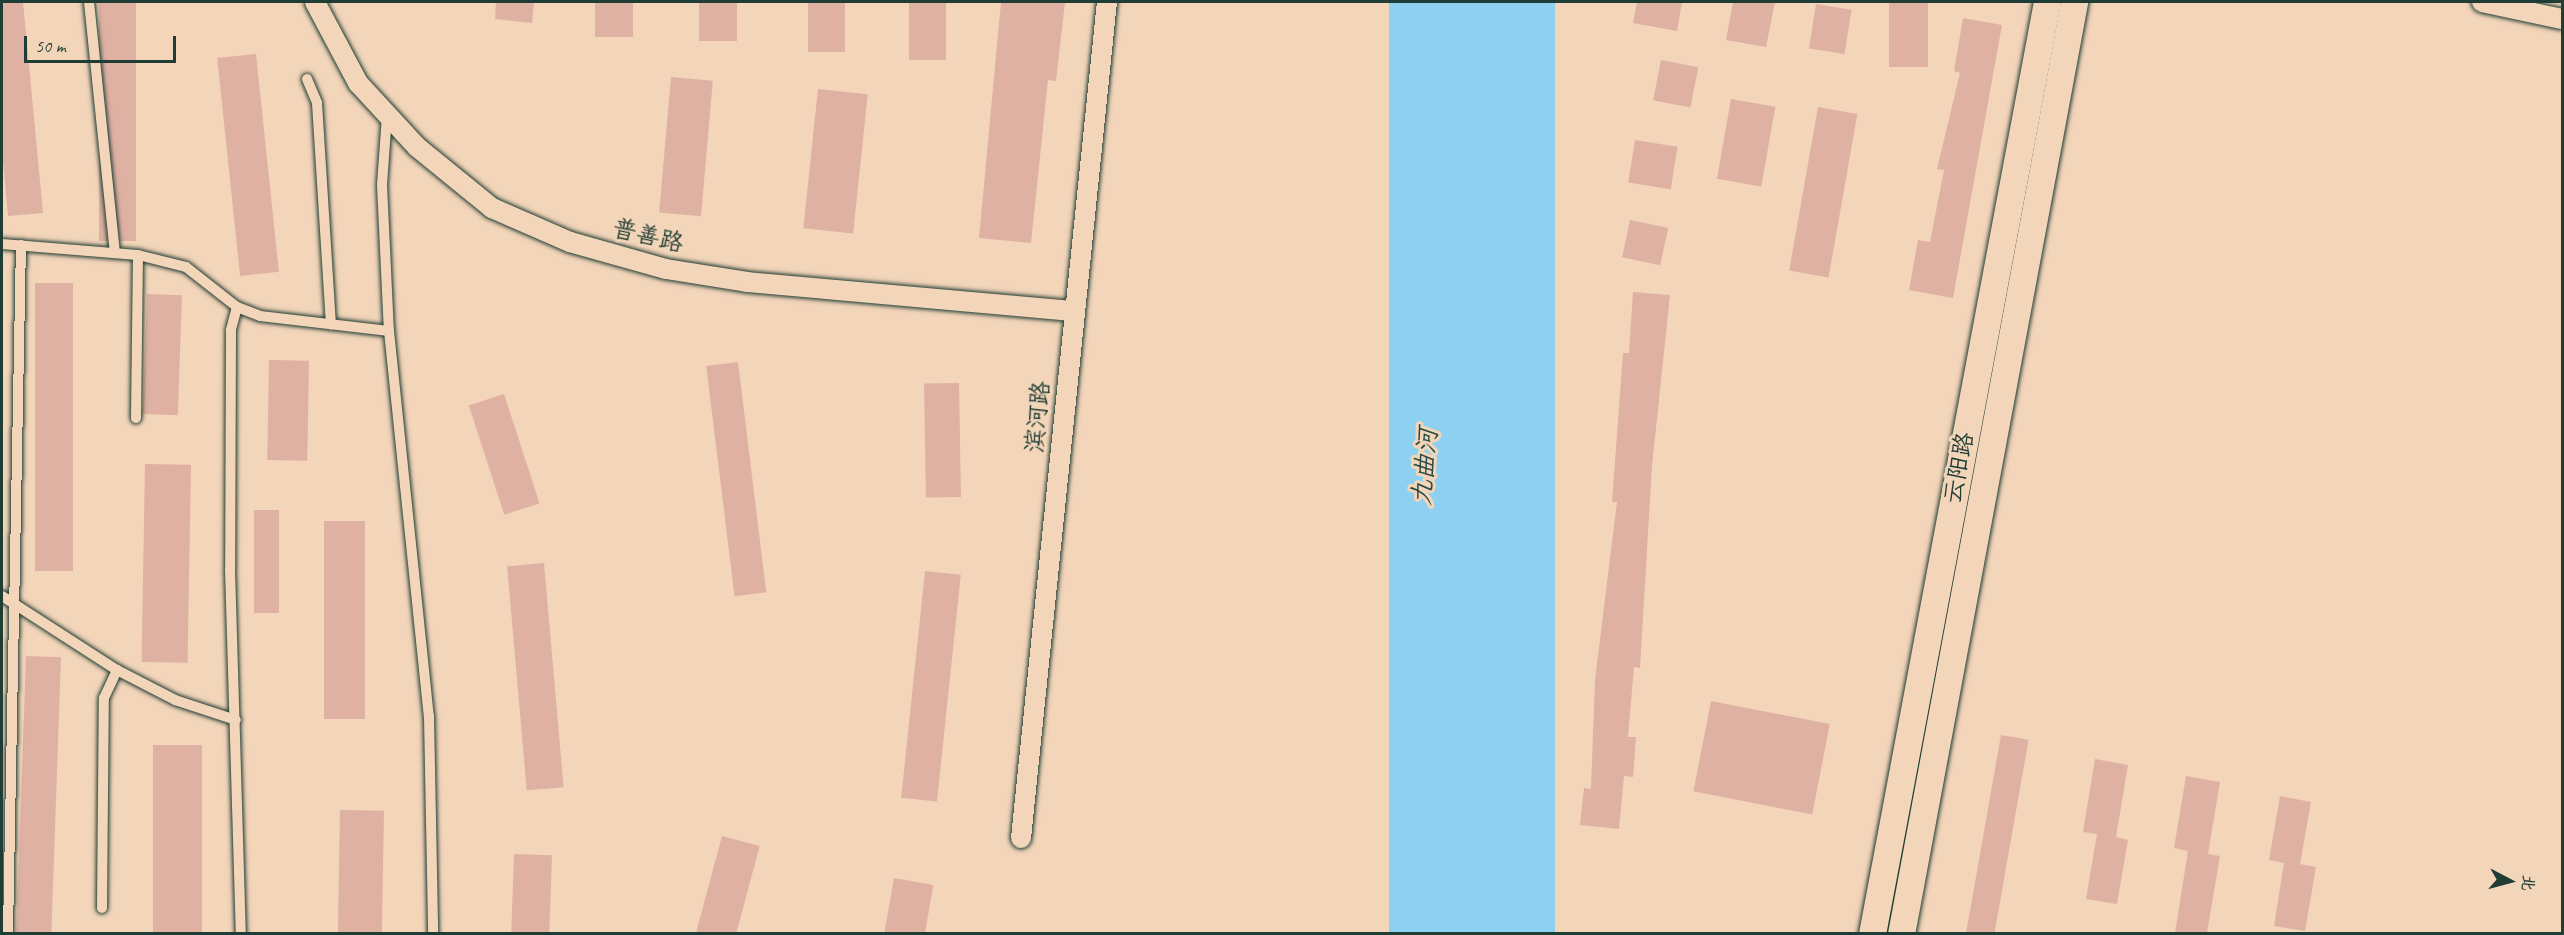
<!DOCTYPE html>
<meta charset="utf-8">
<style>
body{margin:0}
#map{position:relative;width:2564px;height:935px;overflow:hidden;background:#f3d5b9;font-family:Caveat,"LXGW WenKai TC",sans-serif}
div>[style]{position:absolute}
[style*='--x']{left:calc(var(--x)*1px);top:calc(var(--y)*1px);width:calc(var(--w)*1px);rotate:calc(var(--a)*1deg)}
.water>*{inset:0;background:#8ed0f0;transform-origin:0 0}
.building>*{inset:0;background:#dfb1a3;transform-origin:0 0}
.roads{filter:drop-shadow(0 0 2px #1f3d34) drop-shadow(0 0 2px #1f3d34)}
.lane>*{height:10px;margin:-5px;padding:0 5px;transform-origin:5px;border-radius:5px;background:#f3d5b9}
.street>*{height:20px;margin:-10px;padding:0 10px;transform-origin:10px;border-radius:10px;background:#f3d5b9}
.secondary>*{height:27px;margin:-13.5px;padding:0 13.5px;transform-origin:13.5px;border-radius:13.5px;background:#f3d5b9}
span{translate:-50% -50%;white-space:nowrap;text-align:center;line-height:1.15;-webkit-text-stroke:6px #f3d5b9;paint-order:stroke}
.street-label{font-size:24px;color:#1f3d34}
.water-label{font-size:26px;color:#2a4c47;font-style:italic}
.frame{position:absolute;inset:0;border:3px solid #1f3d34;pointer-events:none}
.north{position:absolute;left:2480px;top:851px;width:60px;height:60px;-webkit-text-stroke:4px #f3d5b9;paint-order:stroke;rotate:96deg;font-size:16px;font-weight:700;line-height:24px;text-align:center;color:#1f3d34}
.north::after{content:'';display:block;margin:auto;width:21px;height:27px;background:#1f3d34;clip-path:polygon(50% 0,100% 100%,50% 72%,0 100%)}
.scale{position:absolute;left:24px;top:36px;width:152px;height:27px;box-sizing:border-box;border:3px solid #1f3d34;border-top:0;padding-left:8px;font-size:18px;line-height:21px;white-space:nowrap;color:#1f3d34;-webkit-text-stroke:4px #f3d5b9;paint-order:stroke}
</style>
<div id="map">
<div class="water">
<i style="left:1389px;top:2px;width:166px;height:935px"></i>
</div>
<div class="building">
<i style="clip-path:polygon(2px 2px,23px 2px,43px 213px,8px 216px,2px 149px)"></i>
<i style="left:99px;top:2px;width:37px;height:239px"></i>
<i style="clip-path:polygon(496px 2px,534px 2px,532px 23px,495px 19px)"></i>
<i style="left:595px;top:2px;width:38px;height:35px"></i>
<i style="left:699px;top:2px;width:38px;height:39px"></i>
<i style="left:808px;top:2px;width:37px;height:50px"></i>
<i style="left:909px;top:2px;width:37px;height:58px"></i>
<i style="clip-path:polygon(1001px 2px,1065px 2px,1056px 81px,1048px 80px,1031px 243px,979px 238px)"></i>
<i style="clip-path:polygon(1637px 2px,1682px 2px,1677px 31px,1633px 23px)"></i>
<i style="clip-path:polygon(1733px 2px,1775px 2px,1766px 47px,1726px 40px)"></i>
<i style="left:1889px;top:2px;width:39px;height:65px"></i>
<i style="left:1816px;top:4px;width:36px;height:45px;rotate:9deg"></i>
<i style="clip-path:polygon(1963px 18px,2002px 25px,1953px 298px,1909px 290px,1918px 240px,1930px 242px,1944px 170px,1937px 169px,1960px 73px,1954px 71px)"></i>
<i style="left:256px;top:54px;width:219px;height:39px;rotate:84deg"></i>
<i style="left:1661px;top:60px;width:38px;height:41px;rotate:11deg"></i>
<i style="left:671px;top:77px;width:42px;height:136px;rotate:5deg"></i>
<i style="left:818px;top:89px;width:50px;height:140px;rotate:6deg"></i>
<i style="left:1731px;top:99px;width:45px;height:81px;rotate:10deg"></i>
<i style="left:1818px;top:107px;width:40px;height:166px;rotate:10deg"></i>
<i style="left:1635px;top:140px;width:43px;height:43px;rotate:9deg"></i>
<i style="left:1630px;top:220px;width:39px;height:38px;rotate:12deg"></i>
<i style="left:35px;top:283px;width:38px;height:288px"></i>
<i style="clip-path:polygon(1633px 292px,1670px 295px,1652px 466px,1640px 668px,1634px 667px,1628px 737px,1636px 737px,1633px 777px,1624px 776px,1619px 829px,1580px 825px,1584px 788px,1591px 789px,1595px 680px,1617px 502px,1612px 502px,1623px 353px,1629px 353px)"></i>
<i style="left:147px;top:294px;width:35px;height:120px;rotate:2deg"></i>
<i style="left:269px;top:360px;width:40px;height:100px;rotate:1deg"></i>
<i style="left:738px;top:362px;width:232px;height:32px;rotate:83deg"></i>
<i style="left:959px;top:383px;width:114px;height:35px;rotate:89deg"></i>
<i style="left:504px;top:394px;width:115px;height:37px;rotate:72deg"></i>
<i style="left:145px;top:464px;width:46px;height:198px;rotate:1deg"></i>
<i style="left:254px;top:510px;width:25px;height:103px"></i>
<i style="left:324px;top:521px;width:41px;height:198px"></i>
<i style="left:544px;top:563px;width:225px;height:37px;rotate:85deg"></i>
<i style="left:925px;top:571px;width:36px;height:228px;rotate:6deg"></i>
<i style="left:26px;top:656px;width:35px;height:277px;rotate:2deg"></i>
<i style="left:1711px;top:701px;width:121px;height:92px;rotate:11deg"></i>
<i style="left:2001px;top:735px;width:28px;height:201px;rotate:10deg"></i>
<i style="left:153px;top:745px;width:49px;height:188px"></i>
<i style="clip-path:polygon(2095px 759px,2128px 765px,2116px 837px,2128px 840px,2117px 904px,2086px 899px,2097px 834px,2083px 832px)"></i>
<i style="clip-path:polygon(2186px 776px,2220px 782px,2208px 854px,2220px 856px,2207px 933px,2175px 933px,2188px 851px,2174px 848px)"></i>
<i style="clip-path:polygon(2280px 796px,2311px 802px,2300px 864px,2316px 867px,2305px 931px,2274px 926px,2284px 863px,2269px 860px)"></i>
<i style="left:340px;top:810px;width:44px;height:123px;rotate:1deg"></i>
<i style="left:722px;top:836px;width:39px;height:100px;rotate:15deg"></i>
<i style="left:514px;top:854px;width:38px;height:79px;rotate:2deg"></i>
<i style="left:894px;top:878px;width:40px;height:56px;rotate:10deg"></i>
</div>
<div class="roads">
<div class="lane">
<i style="--x:89;--y:2;--w:252;--a:84.1"></i>
<i style="--x:307;--y:79;--w:26;--a:67"></i>
<i style="--x:317;--y:103;--w:222;--a:86.4"></i>
<i style="--x:387;--y:115;--w:70;--a:94.1"></i>
<i style="--x:382;--y:185;--w:146;--a:87.3"></i>
<i style="--x:389;--y:331;--w:387;--a:84.1"></i>
<i style="--x:429;--y:716;--w:218;--a:88.9"></i>
<i style="--x:2;--y:244;--w:136;--a:4.6"></i>
<i style="--x:138;--y:255;--w:49;--a:14"></i>
<i style="--x:186;--y:267;--w:65;--a:38.1"></i>
<i style="--x:237;--y:307;--w:25;--a:21"></i>
<i style="--x:260;--y:316;--w:130;--a:6.6"></i>
<i style="--x:237;--y:307;--w:24;--a:105"></i>
<i style="--x:231;--y:330;--w:239;--a:90.2"></i>
<i style="--x:230;--y:569;--w:365;--a:88.3"></i>
<i style="--x:136;--y:418;--w:163;--a:-89.3"></i>
<i style="--x:2;--y:596;--w:137;--a:32.8"></i>
<i style="--x:117;--y:670;--w:65;--a:27.3"></i>
<i style="--x:175;--y:700;--w:64;--a:18.2"></i>
<i style="--x:102;--y:908;--w:210;--a:-89.5"></i>
<i style="--x:104;--y:698;--w:31;--a:-65"></i>
<i style="--x:8;--y:932;--w:687;--a:-88.92"></i>
</div>
<div class="street">
<i style="--x:315;--y:2;--w:92;--a:62"></i>
<i style="--x:358;--y:83;--w:87;--a:47.3"></i>
<i style="--x:417;--y:147;--w:97;--a:39.1"></i>
<i style="--x:492;--y:208;--w:85;--a:23.6"></i>
<i style="--x:570;--y:242;--w:100;--a:15.7"></i>
<i style="--x:666;--y:269;--w:82;--a:9.1"></i>
<i style="--x:747;--y:282;--w:328;--a:5.1"></i>
<i style="--x:2482;--y:2;--w:82;--a:12"></i>
<i style="--x:1021;--y:838;--w:840;--a:-84.13"></i>
</div>
<div class="secondary">
<i style="--x:1872;--y:934;--w:948;--a:-79.37"></i>
<i style="--x:1901;--y:934;--w:948;--a:-79.48"></i>
</div>
</div>
<div class="street-label">
<span style="left:648px;top:236px;rotate:14deg">普善路</span>
<span style="left:1038px;top:417px;rotate:-84deg">滨河路</span>
<span style="left:1959px;top:468px;rotate:-79deg">云阳路</span>
</div>
<div class="water-label">
<span style="left:1425px;top:467px;rotate:-85deg">九曲河</span>
</div>
<div class="frame"></div>
<div class="north">北</div>
<div class="scale">50 m</div>
</div>
